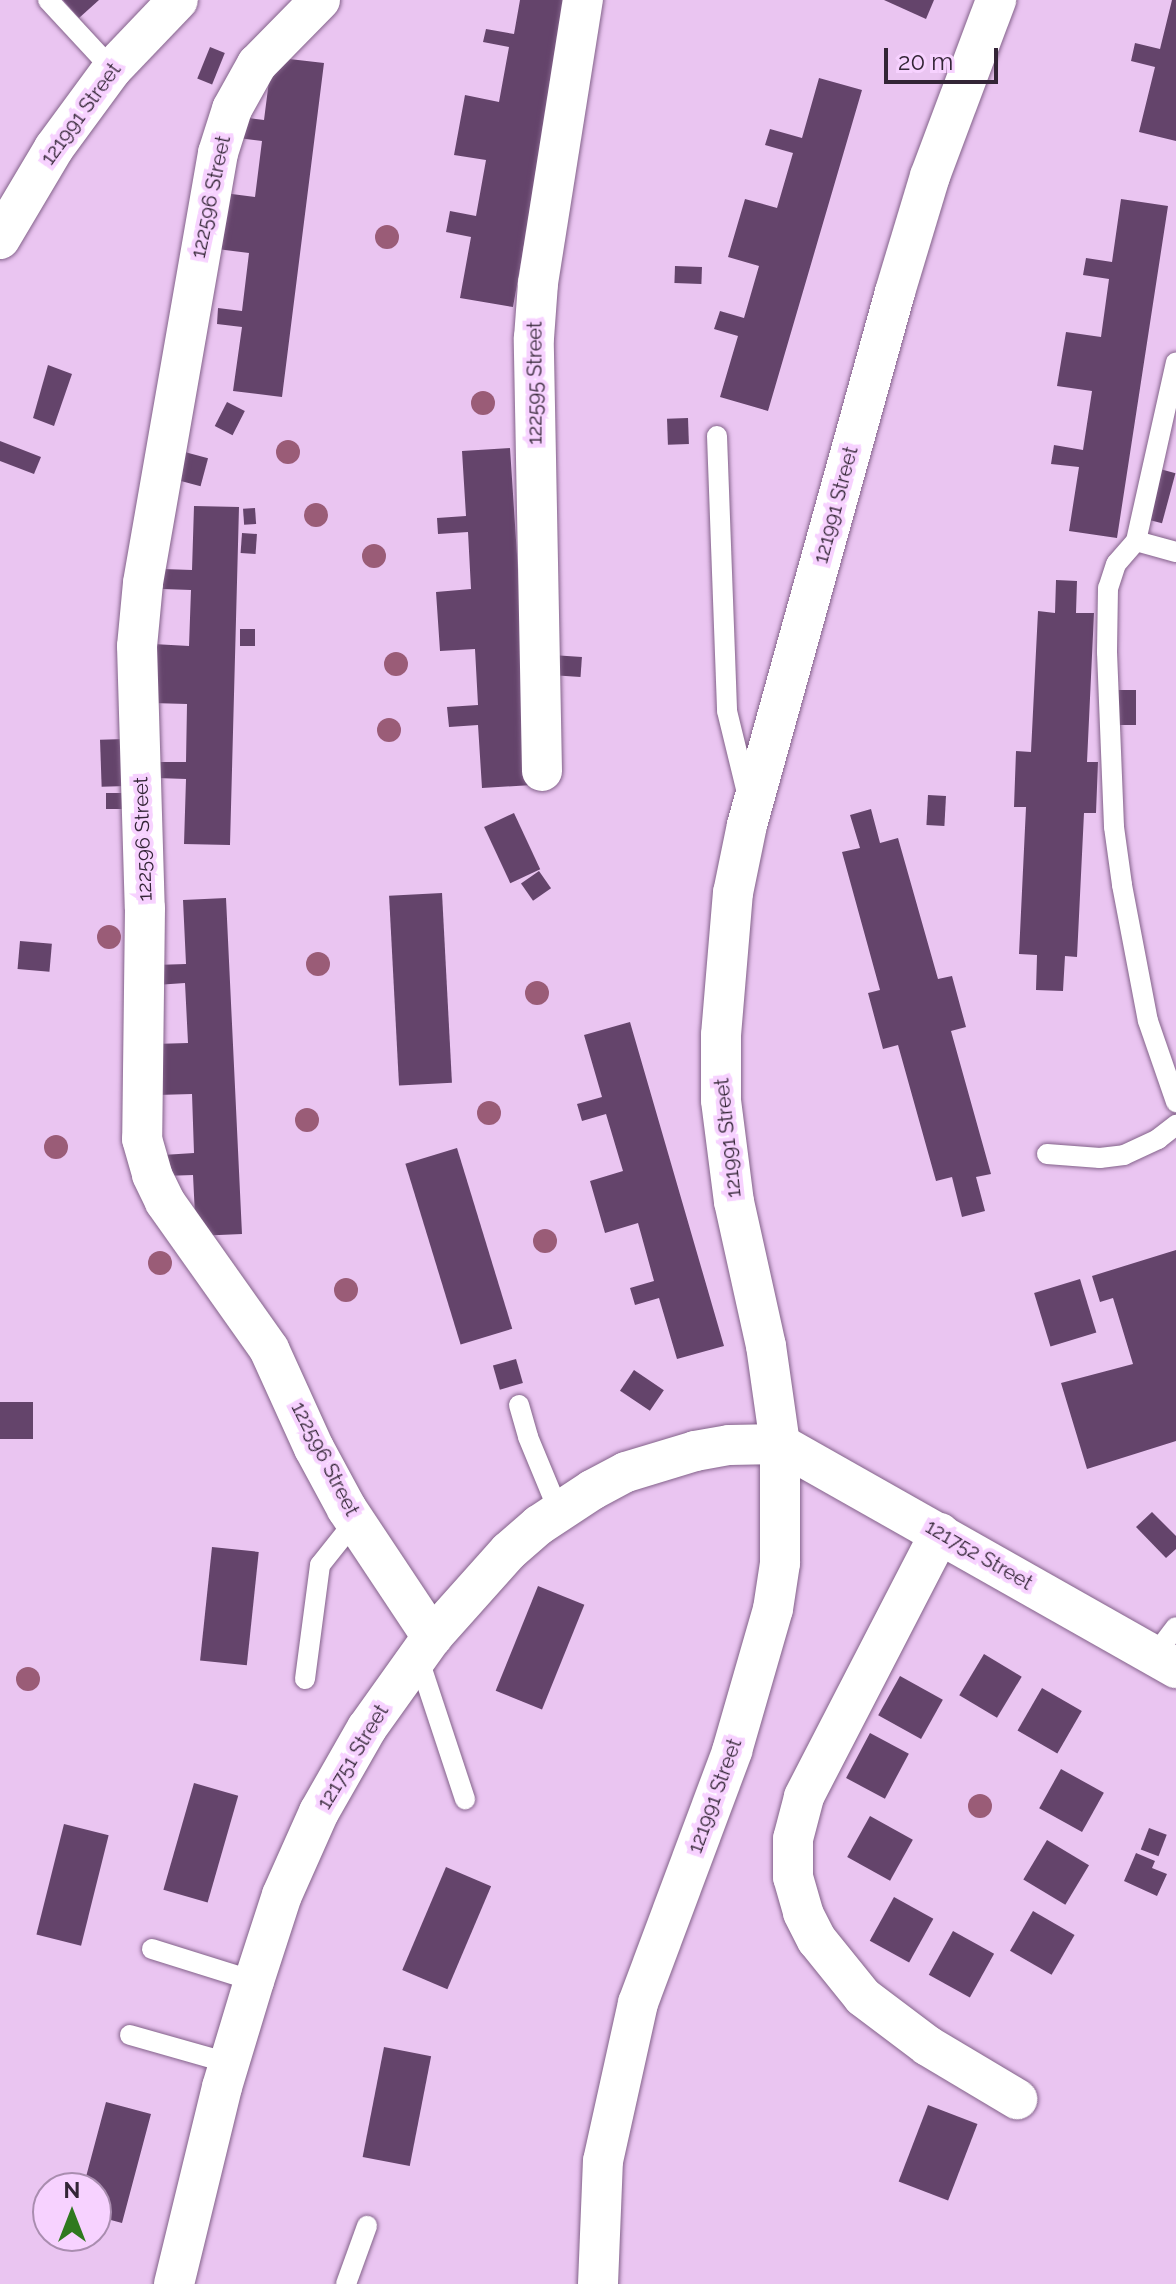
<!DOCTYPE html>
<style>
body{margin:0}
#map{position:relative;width:1176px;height:2284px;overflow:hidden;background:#eac5f1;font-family:Raleway,sans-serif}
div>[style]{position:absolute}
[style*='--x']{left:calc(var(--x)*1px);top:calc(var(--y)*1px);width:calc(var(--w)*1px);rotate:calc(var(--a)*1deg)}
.building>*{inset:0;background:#64446b;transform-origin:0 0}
.roads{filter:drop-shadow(0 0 2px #83628a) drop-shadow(0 0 2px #83628a)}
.lane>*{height:20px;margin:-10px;padding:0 10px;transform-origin:10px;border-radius:10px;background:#fff}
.street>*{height:40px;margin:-20px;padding:0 20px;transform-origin:20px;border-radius:20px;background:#fff}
.trees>*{width:24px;height:24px;margin:-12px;border-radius:50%;background:#9a5c77}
span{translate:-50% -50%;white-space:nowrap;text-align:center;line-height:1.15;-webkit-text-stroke:8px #f7d2ff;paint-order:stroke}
.street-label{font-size:20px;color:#332536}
.north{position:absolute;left:32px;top:2172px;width:80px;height:80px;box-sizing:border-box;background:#f7d2ff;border:2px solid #a98daf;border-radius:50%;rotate:0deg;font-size:22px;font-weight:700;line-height:32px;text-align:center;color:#332536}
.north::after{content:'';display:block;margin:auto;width:28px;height:36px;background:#2f791f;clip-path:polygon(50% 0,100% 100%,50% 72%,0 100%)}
.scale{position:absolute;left:884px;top:48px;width:114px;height:36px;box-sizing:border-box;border:4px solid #332536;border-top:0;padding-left:10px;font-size:24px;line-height:28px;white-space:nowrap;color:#332536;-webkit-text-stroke:6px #f7d2ff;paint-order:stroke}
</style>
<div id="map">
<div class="building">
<i style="clip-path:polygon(63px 0,99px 0,79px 18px)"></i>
<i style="clip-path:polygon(520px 0,568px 0,513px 307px,460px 298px,471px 237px,446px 232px,450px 211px,476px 216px,486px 160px,454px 155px,465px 95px,499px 102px,509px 47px,483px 42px,486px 29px,514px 34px)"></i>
<i style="clip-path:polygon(884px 0,934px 0,926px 19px)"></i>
<i style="clip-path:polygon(1172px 0,1176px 0,1176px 141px,1139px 132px,1155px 67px,1131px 61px,1135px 43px,1160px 49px)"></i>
<i style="left:210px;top:47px;width:16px;height:34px;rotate:22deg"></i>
<i style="clip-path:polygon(272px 57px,324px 63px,282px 397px,233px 391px,242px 327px,217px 324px,218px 308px,242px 311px,249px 253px,217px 249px,224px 193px,255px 197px,262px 141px,238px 138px,241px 117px,264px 120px)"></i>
<i style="clip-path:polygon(819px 78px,862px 90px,768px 411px,720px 397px,738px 336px,714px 329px,720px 311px,744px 318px,759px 266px,728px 257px,745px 199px,777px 208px,793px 153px,765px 145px,770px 129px,802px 138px)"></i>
<i style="clip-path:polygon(1121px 199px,1168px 206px,1117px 538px,1069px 531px,1079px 467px,1051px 464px,1054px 445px,1083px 450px,1092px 391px,1057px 386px,1066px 332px,1101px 337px,1109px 279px,1083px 275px,1086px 258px,1112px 262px)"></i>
<i style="left:675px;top:266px;width:27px;height:17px;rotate:2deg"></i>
<i style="clip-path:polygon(48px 365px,72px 374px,54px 426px,33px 418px)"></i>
<i style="left:227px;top:402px;width:20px;height:27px;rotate:27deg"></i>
<i style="left:688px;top:418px;width:26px;height:21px;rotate:88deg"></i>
<i style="clip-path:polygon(0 441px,41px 457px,34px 474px,0 461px)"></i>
<i style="clip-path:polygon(510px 448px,532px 785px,482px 788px,478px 725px,449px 727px,447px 707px,478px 705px,475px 649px,440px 651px,436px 592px,471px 589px,468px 532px,438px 534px,437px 518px,466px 516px,462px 451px)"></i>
<i style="left:181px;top:451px;width:28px;height:29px;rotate:15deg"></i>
<i style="left:1160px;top:469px;width:16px;height:52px;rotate:15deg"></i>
<i style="clip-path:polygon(194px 506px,239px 507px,230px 845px,184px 844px,186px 779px,157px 778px,157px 762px,186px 762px,187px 704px,152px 703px,153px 644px,189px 646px,191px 590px,163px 589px,163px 569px,192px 570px)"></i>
<i style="left:255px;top:508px;width:16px;height:12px;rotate:86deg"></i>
<i style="left:242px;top:533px;width:15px;height:20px;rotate:4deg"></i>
<i style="clip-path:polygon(1056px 580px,1077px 581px,1076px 613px,1094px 613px,1087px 762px,1098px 762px,1096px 813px,1084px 813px,1077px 957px,1065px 956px,1063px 991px,1036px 990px,1037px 955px,1019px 954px,1026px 807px,1014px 807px,1016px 751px,1031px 752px,1038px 611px,1055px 613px)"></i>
<i style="left:240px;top:629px;width:15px;height:17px"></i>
<i style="left:552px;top:655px;width:30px;height:20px;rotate:4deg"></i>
<i style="left:1118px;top:690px;width:18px;height:35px"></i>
<i style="left:125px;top:739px;width:47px;height:25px;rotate:88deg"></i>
<i style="left:126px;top:793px;width:16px;height:20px;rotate:90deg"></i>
<i style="left:928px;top:795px;width:18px;height:30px;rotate:3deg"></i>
<i style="clip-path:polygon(871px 809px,880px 843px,898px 838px,938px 979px,952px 976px,966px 1027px,951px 1031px,991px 1174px,976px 1177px,985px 1211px,962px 1217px,952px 1177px,936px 1181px,898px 1045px,883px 1049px,868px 993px,880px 990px,842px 852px,860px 848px,850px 815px)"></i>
<i style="left:514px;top:813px;width:62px;height:33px;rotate:65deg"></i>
<i style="left:539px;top:871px;width:21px;height:22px;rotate:55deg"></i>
<i style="left:442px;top:893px;width:190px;height:53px;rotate:87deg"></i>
<i style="clip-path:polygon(226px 898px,242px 1234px,196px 1236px,193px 1175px,164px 1176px,163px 1155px,194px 1153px,192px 1094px,157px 1095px,154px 1044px,188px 1043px,185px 983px,156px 985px,155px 965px,186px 964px,183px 900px)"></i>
<i style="left:20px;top:941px;width:32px;height:28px;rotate:5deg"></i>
<i style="clip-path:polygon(630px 1022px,724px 1346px,677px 1359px,659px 1298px,635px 1305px,630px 1288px,654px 1281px,638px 1223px,605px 1233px,590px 1181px,623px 1171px,606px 1114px,582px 1121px,577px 1104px,602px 1097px,584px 1035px)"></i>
<i style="left:457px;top:1148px;width:189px;height:54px;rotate:73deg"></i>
<i style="clip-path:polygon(1176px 1250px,1176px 1441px,1087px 1469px,1061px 1383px,1133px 1364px,1113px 1298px,1100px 1302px,1092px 1276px)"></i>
<i style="left:1080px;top:1279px;width:56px;height:48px;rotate:73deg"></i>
<i style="left:516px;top:1359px;width:25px;height:24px;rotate:74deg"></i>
<i style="left:634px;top:1370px;width:36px;height:25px;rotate:34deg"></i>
<i style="left:0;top:1402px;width:33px;height:37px"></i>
<i style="clip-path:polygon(1152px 1512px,1176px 1536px,1176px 1549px,1166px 1558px,1136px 1527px)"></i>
<i style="left:212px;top:1547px;width:47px;height:114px;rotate:6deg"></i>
<i style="left:538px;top:1586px;width:50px;height:113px;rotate:22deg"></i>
<i style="left:984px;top:1654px;width:44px;height:48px;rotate:31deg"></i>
<i style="left:900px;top:1676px;width:49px;height:45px;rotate:29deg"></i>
<i style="left:1042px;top:1688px;width:46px;height:49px;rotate:30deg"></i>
<i style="left:870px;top:1733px;width:44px;height:51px;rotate:28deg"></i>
<i style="left:1061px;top:1769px;width:49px;height:45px;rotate:29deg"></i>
<i style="left:194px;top:1783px;width:46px;height:111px;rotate:16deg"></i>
<i style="left:870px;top:1816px;width:49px;height:47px;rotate:29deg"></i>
<i style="left:64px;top:1824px;width:46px;height:114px;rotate:14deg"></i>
<i style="left:1149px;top:1828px;width:19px;height:23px;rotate:21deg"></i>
<i style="left:1047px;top:1840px;width:49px;height:46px;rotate:31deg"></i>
<i style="clip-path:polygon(1136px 1853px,1155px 1861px,1152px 1868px,1167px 1874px,1157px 1896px,1124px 1881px)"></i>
<i style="left:446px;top:1867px;width:49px;height:112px;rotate:23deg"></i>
<i style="left:894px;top:1897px;width:45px;height:50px;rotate:29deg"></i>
<i style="left:1033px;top:1911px;width:48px;height:46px;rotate:30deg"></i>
<i style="left:953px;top:1931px;width:47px;height:50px;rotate:29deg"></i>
<i style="left:384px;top:2047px;width:48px;height:112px;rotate:11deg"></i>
<i style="clip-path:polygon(106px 2102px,151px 2114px,122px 2223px,96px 2216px,96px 2188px,83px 2188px)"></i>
<i style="left:928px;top:2105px;width:53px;height:82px;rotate:21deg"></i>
</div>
<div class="roads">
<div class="lane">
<i style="--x:48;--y:0;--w:94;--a:47.2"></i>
<i style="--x:717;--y:436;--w:275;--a:87.9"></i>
<i style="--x:727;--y:711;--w:89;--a:76.3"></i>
<i style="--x:1136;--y:541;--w:183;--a:-77.4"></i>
<i style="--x:1176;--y:552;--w:41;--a:-164.6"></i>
<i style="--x:1136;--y:541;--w:30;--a:131"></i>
<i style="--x:1116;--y:564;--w:25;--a:108"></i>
<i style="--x:1108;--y:588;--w:64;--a:90.9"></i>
<i style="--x:1107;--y:652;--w:175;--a:87.7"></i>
<i style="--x:1114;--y:827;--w:59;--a:82.1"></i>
<i style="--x:1122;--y:885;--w:138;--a:79.2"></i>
<i style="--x:1148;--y:1021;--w:86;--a:70.9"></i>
<i style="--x:1047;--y:1154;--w:53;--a:4.3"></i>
<i style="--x:1100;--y:1158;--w:24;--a:-7"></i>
<i style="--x:1124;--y:1155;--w:38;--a:-25"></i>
<i style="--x:1158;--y:1139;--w:23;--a:-38"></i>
<i style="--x:519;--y:1405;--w:33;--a:74"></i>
<i style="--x:528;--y:1437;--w:81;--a:67.5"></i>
<i style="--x:1154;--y:1656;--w:36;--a:-53"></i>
<i style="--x:418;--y:1657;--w:150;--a:71.7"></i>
<i style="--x:305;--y:1679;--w:115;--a:-82.5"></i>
<i style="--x:320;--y:1565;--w:56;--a:-51.5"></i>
<i style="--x:152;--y:1949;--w:107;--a:17.4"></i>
<i style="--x:130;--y:2035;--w:103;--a:15.8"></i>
<i style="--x:346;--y:2284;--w:62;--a:-70.1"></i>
</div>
<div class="street">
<i style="--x:320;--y:0;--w:90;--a:134.5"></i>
<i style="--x:257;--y:64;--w:51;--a:119.1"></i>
<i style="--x:232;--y:109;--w:46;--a:107.7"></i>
<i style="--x:218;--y:153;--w:436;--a:99.9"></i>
<i style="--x:143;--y:583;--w:63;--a:95.4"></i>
<i style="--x:137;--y:646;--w:262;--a:88.3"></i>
<i style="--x:145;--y:908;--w:231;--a:90.7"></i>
<i style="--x:142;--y:1139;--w:37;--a:74"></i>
<i style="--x:152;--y:1175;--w:30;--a:64"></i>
<i style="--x:165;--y:1202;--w:180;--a:54.7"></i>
<i style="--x:269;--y:1349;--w:109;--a:65.6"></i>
<i style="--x:314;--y:1448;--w:69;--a:61.6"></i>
<i style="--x:347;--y:1509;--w:154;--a:56.4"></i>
<i style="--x:0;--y:239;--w:106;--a:-59.3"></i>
<i style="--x:54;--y:148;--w:98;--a:-53.7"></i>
<i style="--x:112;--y:69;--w:95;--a:-46.3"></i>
<i style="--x:542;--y:771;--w:433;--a:-91.1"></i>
<i style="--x:534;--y:338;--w:55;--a:-85.8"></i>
<i style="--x:538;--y:283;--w:287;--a:-81"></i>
<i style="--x:940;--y:1533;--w:297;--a:117.3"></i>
<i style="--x:804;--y:1797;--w:43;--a:104.7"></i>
<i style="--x:793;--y:1839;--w:38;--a:90"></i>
<i style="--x:793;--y:1877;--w:37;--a:74"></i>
<i style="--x:803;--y:1913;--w:30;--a:63"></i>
<i style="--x:817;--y:1940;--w:73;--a:51.1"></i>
<i style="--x:863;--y:1997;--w:81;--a:37"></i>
<i style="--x:928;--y:2046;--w:104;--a:30.8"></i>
<i style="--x:174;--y:2284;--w:203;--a:-76.3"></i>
<i style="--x:222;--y:2087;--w:111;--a:-73.2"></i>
<i style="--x:254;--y:1981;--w:90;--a:-72"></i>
<i style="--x:282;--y:1895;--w:91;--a:-66"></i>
<i style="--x:319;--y:1812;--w:97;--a:-60.3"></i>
<i style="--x:367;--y:1728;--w:112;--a:-54.5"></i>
<i style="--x:432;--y:1637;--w:115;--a:-48.2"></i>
<i style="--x:509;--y:1551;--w:40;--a:-41"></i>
<i style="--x:539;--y:1525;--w:64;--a:-33.4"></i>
<i style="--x:592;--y:1490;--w:38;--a:-28"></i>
<i style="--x:626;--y:1472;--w:72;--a:-16.9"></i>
<i style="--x:695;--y:1451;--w:35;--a:-10"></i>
<i style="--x:729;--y:1445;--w:51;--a:-1.1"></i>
<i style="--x:780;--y:1444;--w:455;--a:29.5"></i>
<i style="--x:598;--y:2284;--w:123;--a:-87.7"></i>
<i style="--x:603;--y:2161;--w:162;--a:-77.5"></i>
<i style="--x:638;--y:2003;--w:269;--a:-69.5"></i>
<i style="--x:732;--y:1751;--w:148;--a:-73.9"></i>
<i style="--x:773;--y:1609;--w:47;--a:-81.3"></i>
<i style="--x:780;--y:1563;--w:119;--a:-90"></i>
<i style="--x:780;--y:1444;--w:99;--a:-98.1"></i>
<i style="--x:766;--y:1346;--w:148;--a:-102.5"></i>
<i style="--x:734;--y:1202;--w:103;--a:-97.3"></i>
<i style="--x:721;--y:1100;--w:65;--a:-90"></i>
<i style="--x:721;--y:1035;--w:143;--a:-85.2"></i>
<i style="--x:733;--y:893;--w:69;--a:-78.4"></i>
<i style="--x:747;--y:825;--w:553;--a:-74.48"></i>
<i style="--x:895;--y:292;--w:121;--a:-73.2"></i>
<i style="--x:930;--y:176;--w:188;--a:-69.4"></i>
</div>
</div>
<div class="trees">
<i style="left:387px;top:237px"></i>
<i style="left:483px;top:403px"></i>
<i style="left:288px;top:452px"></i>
<i style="left:316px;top:515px"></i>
<i style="left:374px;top:556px"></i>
<i style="left:396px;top:664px"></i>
<i style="left:389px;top:730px"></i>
<i style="left:109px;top:937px"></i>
<i style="left:318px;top:964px"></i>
<i style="left:537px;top:993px"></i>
<i style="left:489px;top:1113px"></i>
<i style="left:307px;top:1120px"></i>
<i style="left:56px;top:1147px"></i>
<i style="left:545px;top:1241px"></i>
<i style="left:160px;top:1263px"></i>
<i style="left:346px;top:1290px"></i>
<i style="left:28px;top:1679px"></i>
<i style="left:980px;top:1806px"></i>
</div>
<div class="street-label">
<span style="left:81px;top:114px;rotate:-54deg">121991 Street</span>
<span style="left:211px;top:197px;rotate:-78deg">122596 Street</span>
<span style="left:535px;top:383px;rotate:-90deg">122595 Street</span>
<span style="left:836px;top:505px;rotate:-75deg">121991 Street</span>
<span style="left:143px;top:839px;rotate:-92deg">122596 Street</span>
<span style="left:728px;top:1138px;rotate:-96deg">121991 Street</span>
<span style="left:325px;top:1459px;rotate:63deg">122596 Street</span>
<span style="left:979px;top:1555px;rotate:30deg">121752 Street</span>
<span style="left:353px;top:1757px;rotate:-59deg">121751 Street</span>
<span style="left:715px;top:1796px;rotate:-70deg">121991 Street</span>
</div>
<div class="north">N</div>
<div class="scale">20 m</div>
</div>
